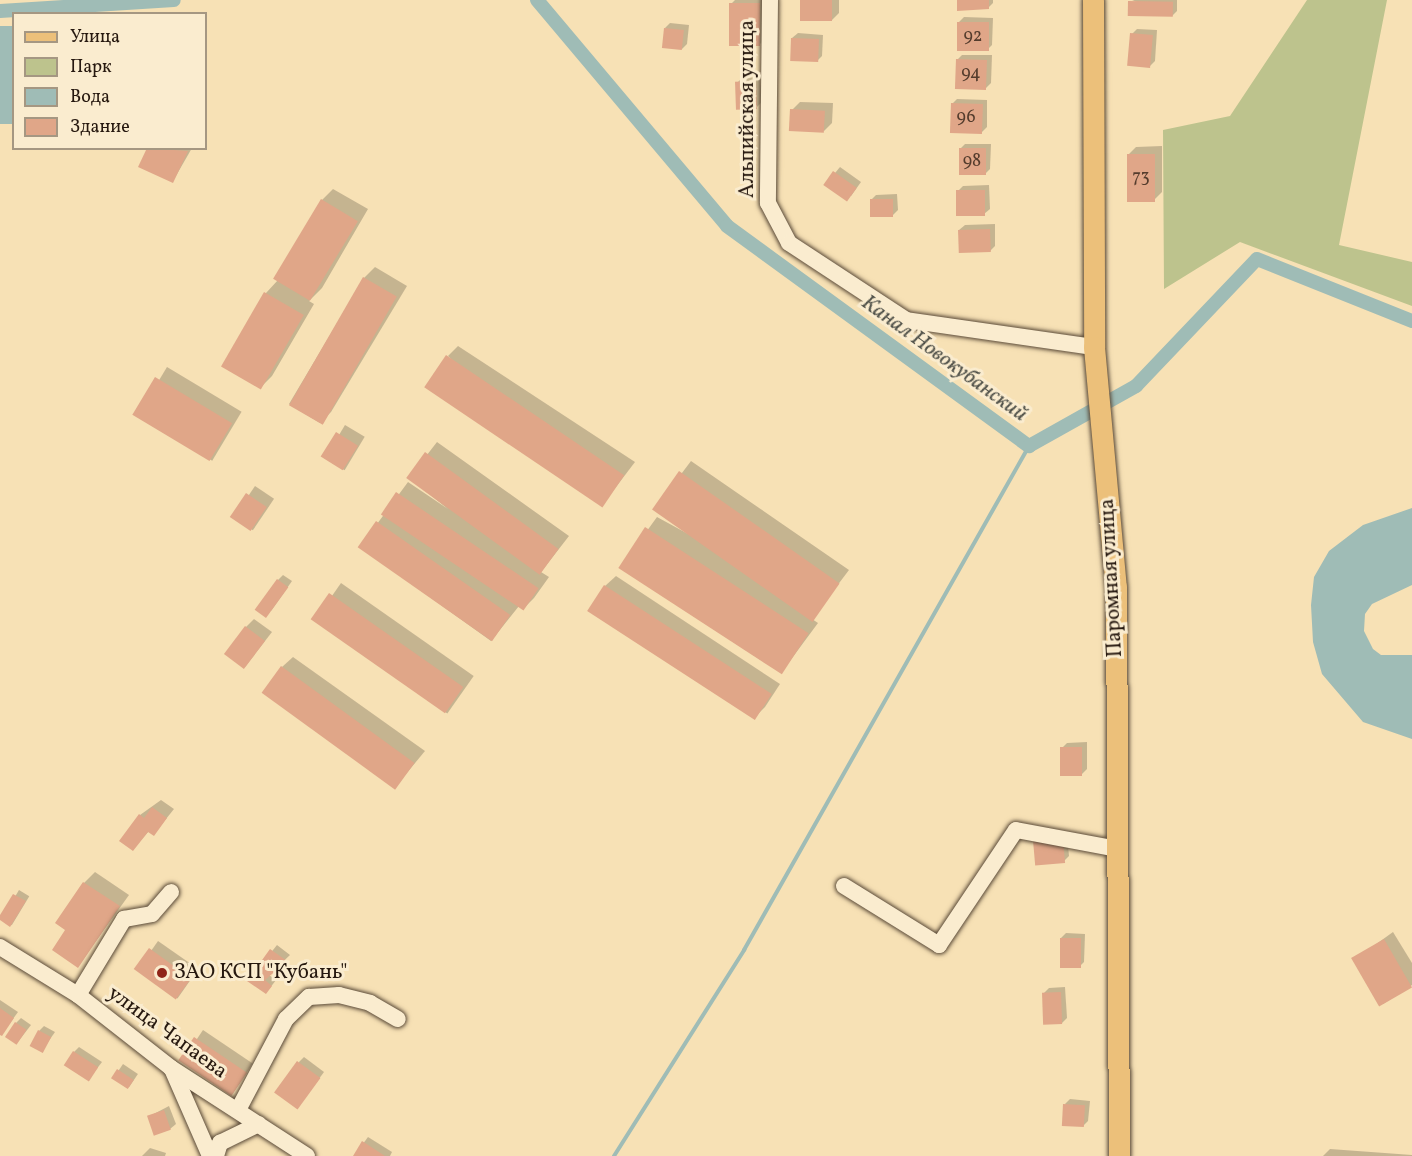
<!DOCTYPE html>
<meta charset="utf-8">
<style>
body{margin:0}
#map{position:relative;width:1412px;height:1156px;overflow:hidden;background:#f7e1b5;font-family:Vollkorn,serif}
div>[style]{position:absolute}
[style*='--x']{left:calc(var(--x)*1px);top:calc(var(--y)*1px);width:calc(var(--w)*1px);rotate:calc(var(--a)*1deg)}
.green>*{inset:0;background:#bdc38d}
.water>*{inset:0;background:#9fbcb6;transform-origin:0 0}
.shadow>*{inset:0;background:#0003;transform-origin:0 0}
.stream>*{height:4px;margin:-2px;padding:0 2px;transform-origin:2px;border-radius:2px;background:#9fbcb6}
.canal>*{height:14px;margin:-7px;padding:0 7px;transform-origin:7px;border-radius:7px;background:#9fbcb6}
.building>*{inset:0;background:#e0a688;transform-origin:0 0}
.roads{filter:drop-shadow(0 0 2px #5a4a38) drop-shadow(0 0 2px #5a4a38)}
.minor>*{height:16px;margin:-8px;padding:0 8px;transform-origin:8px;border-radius:8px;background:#faeccf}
.major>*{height:21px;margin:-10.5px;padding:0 10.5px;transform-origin:10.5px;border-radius:10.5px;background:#ecc07a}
.dots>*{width:16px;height:16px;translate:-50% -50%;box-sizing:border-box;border:3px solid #faeccf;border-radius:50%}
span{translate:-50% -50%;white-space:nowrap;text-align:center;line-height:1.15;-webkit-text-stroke:6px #faeccf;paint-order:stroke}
.number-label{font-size:18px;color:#543c2d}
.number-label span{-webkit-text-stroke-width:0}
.street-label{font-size:21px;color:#26180f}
.poi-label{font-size:21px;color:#26180f}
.left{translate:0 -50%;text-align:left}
.water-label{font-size:22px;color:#505149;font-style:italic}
.legend{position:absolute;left:12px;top:12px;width:195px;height:138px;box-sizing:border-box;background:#faeccf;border:2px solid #a59782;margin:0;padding:8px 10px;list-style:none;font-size:18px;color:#26180f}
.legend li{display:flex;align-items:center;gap:12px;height:30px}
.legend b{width:30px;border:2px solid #a59782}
</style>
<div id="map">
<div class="green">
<i style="clip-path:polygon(1307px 0,1387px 0,1339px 245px,1412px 262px,1412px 306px,1240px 242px,1164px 289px,1163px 130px,1230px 116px)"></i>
</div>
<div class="water">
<i style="left:0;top:26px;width:13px;height:98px"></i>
<i style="clip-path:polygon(1412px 508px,1412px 585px,1372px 604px,1365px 614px,1364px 631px,1373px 649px,1381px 655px,1412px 655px,1412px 739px,1363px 722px,1322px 674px,1313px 642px,1311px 605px,1314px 577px,1329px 551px,1363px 525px)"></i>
</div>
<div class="shadow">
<i style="clip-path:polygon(735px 0,765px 0,764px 40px,759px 45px,731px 4px)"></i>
<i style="clip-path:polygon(801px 0,839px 0,839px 13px,831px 21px)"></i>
<i style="clip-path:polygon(958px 0,993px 0,993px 3px,988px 8px)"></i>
<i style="clip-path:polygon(1132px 0,1177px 0,1177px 11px,1172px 16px)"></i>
<i style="clip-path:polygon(964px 17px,993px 18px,992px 45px,987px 50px,959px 22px)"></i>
<i style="clip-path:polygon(670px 23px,689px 25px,687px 44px,682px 49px,665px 28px)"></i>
<i style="clip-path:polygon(1137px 29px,1157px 30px,1155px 61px,1150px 66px,1132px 34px)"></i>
<i style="clip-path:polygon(798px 33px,823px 35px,822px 56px,817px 61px,792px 38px)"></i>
<i style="clip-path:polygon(962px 55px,992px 55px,991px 83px,986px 88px,957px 60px)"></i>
<i style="clip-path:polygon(760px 77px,762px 102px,757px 107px,737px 83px,742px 78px)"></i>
<i style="clip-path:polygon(957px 99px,987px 100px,987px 127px,982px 132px,952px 104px)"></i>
<i style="clip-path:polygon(800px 102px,833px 103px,832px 123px,824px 131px,792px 110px)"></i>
<i style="clip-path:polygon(965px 144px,991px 144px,990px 169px,985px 174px,960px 149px)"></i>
<i style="clip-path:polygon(1162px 146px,1162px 192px,1154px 200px,1128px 155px,1136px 147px)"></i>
<i style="clip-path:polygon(149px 148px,192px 148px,173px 181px)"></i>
<i style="clip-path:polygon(840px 167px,861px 182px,851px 196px,825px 185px)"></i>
<i style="clip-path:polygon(989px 185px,990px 209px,984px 214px,958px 191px,963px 186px)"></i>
<i style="clip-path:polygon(333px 189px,368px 209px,322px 288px,309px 301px,314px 304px,272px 376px,261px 387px,223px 365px,266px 293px,278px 280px,322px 200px)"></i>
<i style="clip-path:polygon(897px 194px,898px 210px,893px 215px,871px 200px,876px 195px)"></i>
<i style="clip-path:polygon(995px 224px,995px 246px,990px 251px,959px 230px,965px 225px)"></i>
<i style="clip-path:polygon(375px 267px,407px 286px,331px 412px,320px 423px,289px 404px,364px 278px)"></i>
<i style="clip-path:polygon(458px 346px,635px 462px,603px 504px,448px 356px)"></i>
<i style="left:167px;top:367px;width:87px;height:57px;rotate:31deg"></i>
<i style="left:345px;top:425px;width:23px;height:39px;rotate:31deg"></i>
<i style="clip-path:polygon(437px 442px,569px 536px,541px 572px,549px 577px,534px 598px,523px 609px,519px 606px,491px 641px,360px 547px,408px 482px,448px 509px,409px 478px)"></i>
<i style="clip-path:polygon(691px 461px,849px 570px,812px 619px,818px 623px,781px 673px,620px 568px,657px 517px,690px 535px,654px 510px)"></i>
<i style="left:255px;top:486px;width:23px;height:38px;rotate:34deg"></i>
<i style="clip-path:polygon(283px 575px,292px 581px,271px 611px,278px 580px)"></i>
<i style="clip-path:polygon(616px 576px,780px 684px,765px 707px,754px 718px,605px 586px)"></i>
<i style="left:341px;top:583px;width:162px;height:46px;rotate:35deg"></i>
<i style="clip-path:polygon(254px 619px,272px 632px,245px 667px,246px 627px)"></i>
<i style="clip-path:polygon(293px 657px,425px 751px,396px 786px,282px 667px)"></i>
<i style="clip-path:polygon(1087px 742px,1087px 769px,1082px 774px,1062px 748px,1067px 743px)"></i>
<i style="clip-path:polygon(161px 800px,174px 809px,154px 834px,149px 831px,133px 849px,140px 815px)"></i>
<i style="clip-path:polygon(1067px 835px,1069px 856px,1064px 861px,1036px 864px)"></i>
<i style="clip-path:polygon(95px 872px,129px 895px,78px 966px,67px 929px,84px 883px)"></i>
<i style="left:19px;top:890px;width:12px;height:34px;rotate:31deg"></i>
<i style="clip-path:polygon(1393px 932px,1412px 963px,1412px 985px,1383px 1004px,1354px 960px)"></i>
<i style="clip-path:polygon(1066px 933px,1085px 934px,1084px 962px,1079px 967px,1061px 938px)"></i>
<i style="left:158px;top:941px;width:49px;height:36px;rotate:35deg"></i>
<i style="clip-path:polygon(277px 945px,290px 955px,269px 975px,276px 980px,270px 988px,249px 980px)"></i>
<i style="clip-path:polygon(1065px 987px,1067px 1018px,1062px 1023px,1044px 993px,1049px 988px)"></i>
<i style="clip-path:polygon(0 1000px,18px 1012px,2px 1034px,0 1032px)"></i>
<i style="clip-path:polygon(21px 1018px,31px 1025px,17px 1043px,16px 1023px)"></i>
<i style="clip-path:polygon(44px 1026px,55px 1032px,41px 1052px,39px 1031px)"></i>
<i style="left:203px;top:1030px;width:60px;height:37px;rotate:34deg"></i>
<i style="clip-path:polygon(79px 1047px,102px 1062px,89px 1079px,74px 1052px)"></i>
<i style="clip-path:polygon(304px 1057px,324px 1072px,302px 1102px,299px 1062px)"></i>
<i style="left:123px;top:1064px;width:18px;height:16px;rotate:34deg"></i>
<i style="clip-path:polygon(1070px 1099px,1090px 1101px,1088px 1121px,1083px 1126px,1065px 1104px)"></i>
<i style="clip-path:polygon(169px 1106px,176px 1124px,170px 1129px,148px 1117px)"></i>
<i style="clip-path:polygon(368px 1137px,392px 1152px,390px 1156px,354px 1156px)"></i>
<i style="clip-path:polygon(150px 1148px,166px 1153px,165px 1156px,142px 1156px)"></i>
<i style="clip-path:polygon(1330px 1149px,1412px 1155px,1412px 1156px,1323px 1156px)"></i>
</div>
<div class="stream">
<i style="--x:614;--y:1156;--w:244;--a:-57.7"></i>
<i style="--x:744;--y:950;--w:579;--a:-60.51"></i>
</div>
<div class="canal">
<i style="--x:537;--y:0;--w:295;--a:49.9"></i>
<i style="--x:727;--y:226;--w:374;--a:36.1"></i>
<i style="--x:1029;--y:446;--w:123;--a:-29.3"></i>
<i style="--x:1136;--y:386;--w:175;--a:-46.4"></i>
<i style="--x:1257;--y:259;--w:167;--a:21.8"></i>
<i style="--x:0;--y:11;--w:174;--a:-3.6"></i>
</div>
<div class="building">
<i style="left:800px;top:0;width:32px;height:21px"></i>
<i style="clip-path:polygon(957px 0,989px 0,989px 9px,957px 11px)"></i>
<i style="left:1128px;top:1px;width:45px;height:15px;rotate:1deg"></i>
<i style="left:729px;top:3px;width:31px;height:43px"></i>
<i style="left:957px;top:22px;width:32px;height:29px"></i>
<i style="left:664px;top:28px;width:20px;height:20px;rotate:6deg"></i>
<i style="left:1130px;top:33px;width:23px;height:33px;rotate:5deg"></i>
<i style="left:791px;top:38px;width:28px;height:23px;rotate:2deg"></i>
<i style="left:956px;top:59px;width:31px;height:30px;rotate:2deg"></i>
<i style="left:756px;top:81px;width:28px;height:21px;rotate:88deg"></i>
<i style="left:951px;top:103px;width:32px;height:30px;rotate:2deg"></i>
<i style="left:790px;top:109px;width:35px;height:22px;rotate:3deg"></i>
<i style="clip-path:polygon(147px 148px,188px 151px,173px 183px,138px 167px)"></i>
<i style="left:959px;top:148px;width:27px;height:27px"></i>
<i style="left:1127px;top:154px;width:28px;height:48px"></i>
<i style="left:833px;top:171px;width:29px;height:17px;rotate:35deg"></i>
<i style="left:956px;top:190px;width:29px;height:26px"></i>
<i style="left:321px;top:199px;width:43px;height:93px;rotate:31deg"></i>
<i style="left:870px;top:199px;width:23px;height:18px"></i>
<i style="left:990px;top:229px;width:23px;height:32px;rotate:88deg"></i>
<i style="left:363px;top:277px;width:39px;height:148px;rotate:30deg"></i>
<i style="left:264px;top:292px;width:46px;height:86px;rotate:30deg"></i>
<i style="left:446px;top:355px;width:215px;height:39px;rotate:34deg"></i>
<i style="left:155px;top:377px;width:90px;height:44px;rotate:31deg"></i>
<i style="left:336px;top:432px;width:26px;height:29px;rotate:32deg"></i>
<i style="left:425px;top:452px;width:165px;height:32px;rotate:36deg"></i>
<i style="left:679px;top:471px;width:196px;height:47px;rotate:35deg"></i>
<i style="left:396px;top:492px;width:172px;height:27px;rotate:34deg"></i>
<i style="left:246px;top:493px;width:25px;height:29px;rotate:34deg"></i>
<i style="left:376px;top:521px;width:164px;height:32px;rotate:35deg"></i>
<i style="left:645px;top:527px;width:195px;height:49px;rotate:33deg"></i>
<i style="left:277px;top:579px;width:14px;height:38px;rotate:36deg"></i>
<i style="left:604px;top:585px;width:200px;height:31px;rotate:33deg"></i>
<i style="left:329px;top:593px;width:164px;height:32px;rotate:35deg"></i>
<i style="left:245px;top:626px;width:25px;height:35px;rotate:37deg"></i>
<i style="left:281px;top:666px;width:165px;height:33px;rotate:36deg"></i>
<i style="left:1060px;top:747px;width:22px;height:29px"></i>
<i style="clip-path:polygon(152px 807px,167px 818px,154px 836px,148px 832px,133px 851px,119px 841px,139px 814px,144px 818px)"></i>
<i style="left:1063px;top:839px;width:24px;height:30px;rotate:85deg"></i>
<i style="clip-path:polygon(83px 882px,120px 906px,78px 968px,52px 950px,65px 930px,55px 923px)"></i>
<i style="clip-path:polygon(13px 894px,26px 901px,10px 927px,0 920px,0 915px)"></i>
<i style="left:1060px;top:938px;width:21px;height:30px"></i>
<i style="left:1384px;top:939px;width:56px;height:38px;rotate:60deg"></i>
<i style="left:149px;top:948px;width:52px;height:26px;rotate:36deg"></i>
<i style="clip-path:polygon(270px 949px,287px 961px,265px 980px,272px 986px,266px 994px,247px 981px)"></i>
<i style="left:1061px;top:992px;width:32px;height:19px;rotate:88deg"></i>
<i style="clip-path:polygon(0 1008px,14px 1018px,2px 1036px,0 1035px)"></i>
<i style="left:15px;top:1022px;width:14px;height:18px;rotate:34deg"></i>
<i style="left:38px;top:1030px;width:15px;height:18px;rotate:28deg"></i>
<i style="left:194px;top:1037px;width:64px;height:28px;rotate:34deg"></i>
<i style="left:73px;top:1051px;width:30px;height:17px;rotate:33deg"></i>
<i style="left:297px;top:1061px;width:29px;height:39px;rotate:36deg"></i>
<i style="left:117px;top:1069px;width:20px;height:11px;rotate:33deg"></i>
<i style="left:1063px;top:1104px;width:22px;height:22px;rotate:3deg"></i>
<i style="left:164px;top:1110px;width:21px;height:18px;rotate:71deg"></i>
<i style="clip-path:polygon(362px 1141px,385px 1156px,353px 1156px)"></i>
</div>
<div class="roads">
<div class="minor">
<i style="--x:770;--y:0;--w:203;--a:90.6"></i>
<i style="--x:768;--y:203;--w:45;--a:62.3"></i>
<i style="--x:789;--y:243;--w:140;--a:33.3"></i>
<i style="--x:906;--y:320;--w:190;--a:8.2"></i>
<i style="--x:844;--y:886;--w:112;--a:31.8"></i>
<i style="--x:939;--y:945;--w:138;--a:-56.2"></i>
<i style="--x:1016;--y:830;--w:104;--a:10.6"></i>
<i style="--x:0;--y:947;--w:92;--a:31.6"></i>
<i style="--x:78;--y:995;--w:118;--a:38.1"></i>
<i style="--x:171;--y:1068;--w:162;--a:32.9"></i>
<i style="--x:78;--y:995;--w:89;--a:-58.8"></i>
<i style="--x:124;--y:919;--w:28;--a:-10"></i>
<i style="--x:152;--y:914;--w:29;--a:-49"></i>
<i style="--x:172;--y:1069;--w:95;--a:66.4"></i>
<i style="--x:238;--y:1110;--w:103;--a:-62.2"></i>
<i style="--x:286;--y:1019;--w:32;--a:-44"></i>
<i style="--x:309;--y:997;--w:30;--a:-4"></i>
<i style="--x:339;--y:995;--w:32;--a:14"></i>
<i style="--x:370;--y:1003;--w:32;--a:30"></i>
<i style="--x:216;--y:1156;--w:14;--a:-73"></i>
<i style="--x:220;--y:1143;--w:43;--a:-26"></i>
</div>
<div class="major">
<i style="--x:1093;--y:0;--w:347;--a:89.8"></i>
<i style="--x:1094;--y:347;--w:241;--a:84.8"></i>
<i style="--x:1116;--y:587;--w:569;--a:89.7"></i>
</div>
</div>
<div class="dots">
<i style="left:162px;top:973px;background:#8f2418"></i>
</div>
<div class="number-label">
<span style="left:973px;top:37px">92</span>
<span style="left:971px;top:74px">94</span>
<span style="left:966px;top:118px">96</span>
<span style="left:972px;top:162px">98</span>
<span style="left:1141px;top:178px">73</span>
</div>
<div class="street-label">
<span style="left:748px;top:109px;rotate:-90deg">Альпийская улица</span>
<span style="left:1112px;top:578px;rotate:-93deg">Паромная улица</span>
<span style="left:167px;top:1033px;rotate:36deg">улица Чапаева</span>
</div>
<div class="poi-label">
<span class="left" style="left:174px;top:973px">ЗАО КСП "Кубань"</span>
</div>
<div class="water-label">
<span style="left:944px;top:359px;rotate:36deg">Канал Новокубанский</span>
</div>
<ul class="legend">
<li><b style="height:8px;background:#ecc07a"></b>Улица</li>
<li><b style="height:16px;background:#bdc38d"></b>Парк</li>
<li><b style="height:16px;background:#9fbcb6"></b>Вода</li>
<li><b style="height:16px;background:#e0a688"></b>Здание</li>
</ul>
</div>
